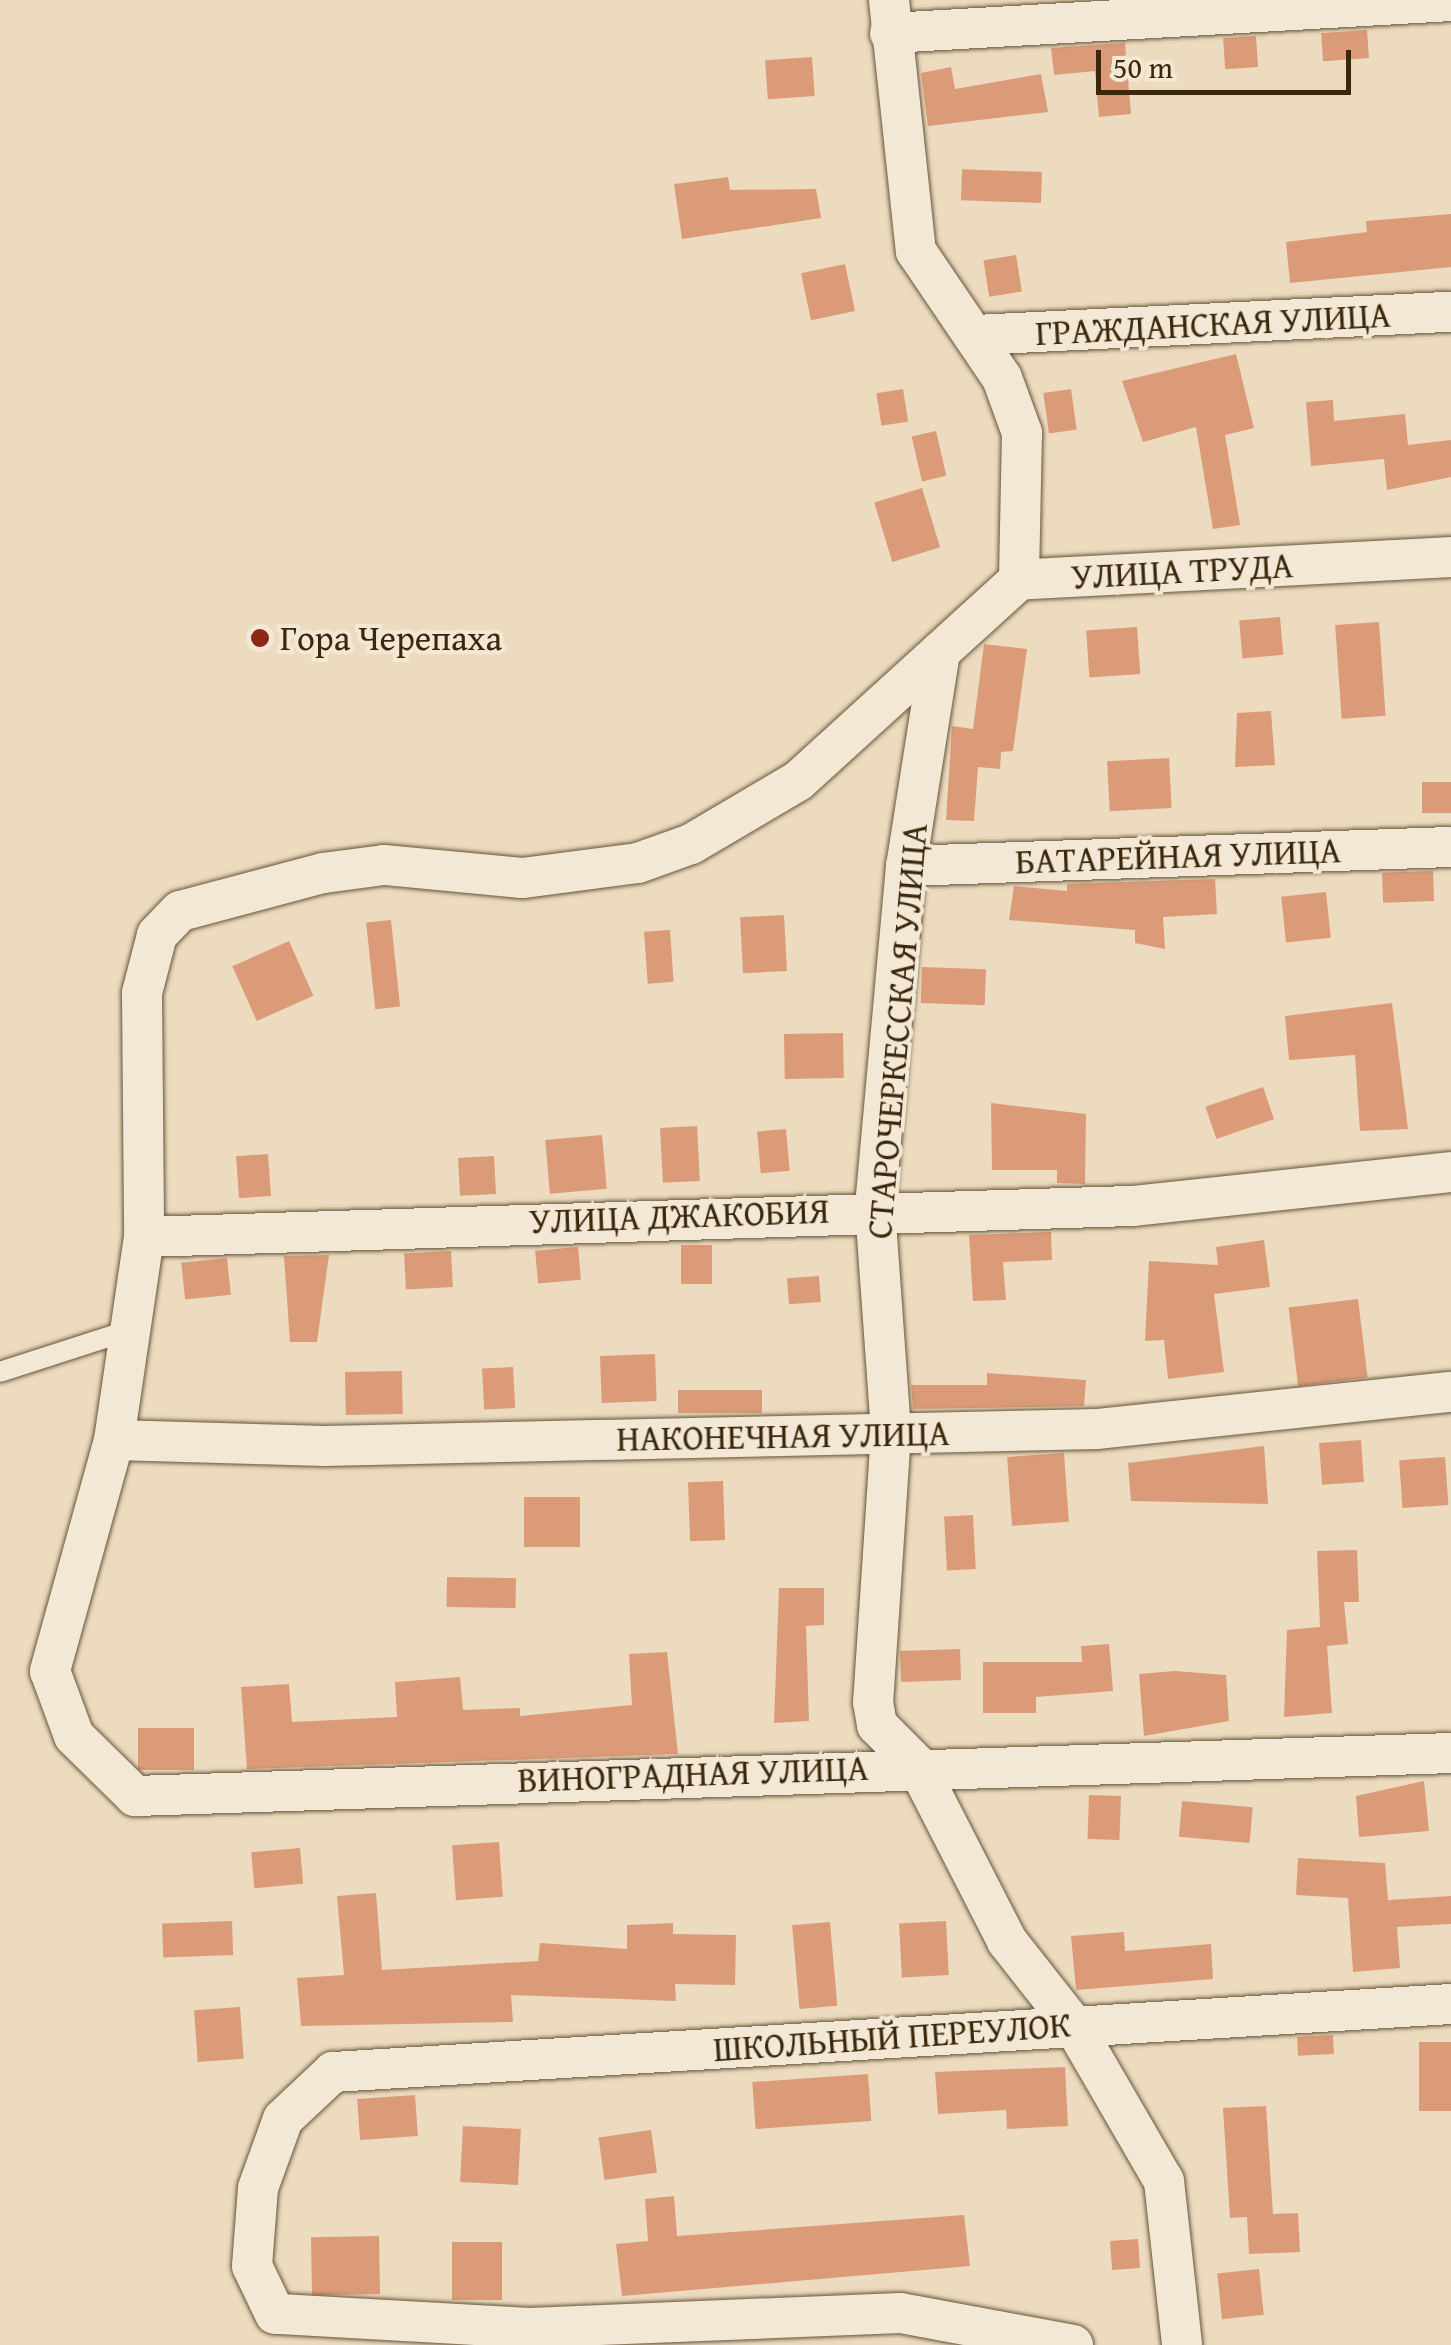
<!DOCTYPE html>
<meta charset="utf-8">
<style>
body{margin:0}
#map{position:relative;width:1451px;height:2345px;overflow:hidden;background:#ecdbbf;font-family:"Gentium Book Plus",serif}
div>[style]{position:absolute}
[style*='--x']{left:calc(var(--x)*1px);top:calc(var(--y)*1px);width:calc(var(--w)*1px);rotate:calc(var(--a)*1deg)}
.building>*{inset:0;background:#dc9b78;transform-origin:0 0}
.roads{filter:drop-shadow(0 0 2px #675539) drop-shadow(0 0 2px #675539)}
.service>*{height:20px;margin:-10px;padding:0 10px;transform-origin:10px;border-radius:10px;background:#f3e8d5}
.minor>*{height:40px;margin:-20px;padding:0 20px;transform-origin:20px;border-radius:20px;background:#f3e8d5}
.dots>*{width:28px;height:28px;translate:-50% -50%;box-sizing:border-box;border:5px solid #f3e8d5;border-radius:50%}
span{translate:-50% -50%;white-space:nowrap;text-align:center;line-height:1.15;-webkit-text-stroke:8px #f3e8d5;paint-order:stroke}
.street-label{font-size:35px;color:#3b280c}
.poi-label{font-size:35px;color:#3b280c}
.left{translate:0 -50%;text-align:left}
.scale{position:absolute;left:1096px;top:50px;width:255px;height:45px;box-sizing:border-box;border:5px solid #3b280c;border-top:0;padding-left:12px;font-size:30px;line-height:35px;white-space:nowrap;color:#3b280c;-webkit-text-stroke:8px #f3e8d5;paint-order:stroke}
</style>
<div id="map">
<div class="building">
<i style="left:1367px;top:30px;width:28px;height:46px;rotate:86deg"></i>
<i style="left:1256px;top:36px;width:31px;height:33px;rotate:86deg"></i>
<i style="clip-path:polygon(1125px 43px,1131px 114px,1099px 117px,1095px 71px,1054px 75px,1051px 48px)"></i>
<i style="left:812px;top:57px;width:39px;height:47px;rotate:86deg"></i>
<i style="clip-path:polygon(951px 67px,955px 89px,1041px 74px,1048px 112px,928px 126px,921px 73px)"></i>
<i style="left:1042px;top:172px;width:31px;height:80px;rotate:92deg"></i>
<i style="clip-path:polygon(728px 177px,730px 190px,816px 189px,821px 218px,682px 239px,674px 184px)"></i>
<i style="clip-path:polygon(1451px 214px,1451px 267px,1290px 283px,1286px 242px,1367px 232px,1366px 221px)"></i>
<i style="left:1016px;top:255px;width:37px;height:33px;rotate:81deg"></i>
<i style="left:845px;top:264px;width:48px;height:45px;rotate:78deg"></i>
<i style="clip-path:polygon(1236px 354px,1254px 428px,1225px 435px,1240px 525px,1213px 529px,1196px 427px,1143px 442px,1122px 381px)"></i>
<i style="left:903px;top:389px;width:33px;height:27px;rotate:81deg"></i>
<i style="left:1071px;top:389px;width:41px;height:28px;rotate:82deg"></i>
<i style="clip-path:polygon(1333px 400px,1334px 421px,1405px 414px,1408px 445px,1451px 440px,1451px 477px,1387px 490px,1384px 459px,1311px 466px,1306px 402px)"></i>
<i style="left:936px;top:431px;width:46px;height:25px;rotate:77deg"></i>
<i style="left:922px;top:488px;width:62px;height:50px;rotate:73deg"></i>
<i style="left:1280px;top:617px;width:38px;height:41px;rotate:85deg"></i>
<i style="left:1379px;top:622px;width:94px;height:44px;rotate:86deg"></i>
<i style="left:1137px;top:627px;width:47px;height:51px;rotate:86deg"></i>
<i style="clip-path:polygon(984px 644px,1027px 649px,1013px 751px,1001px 752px,1000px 769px,978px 767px,974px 821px,946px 820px,952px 726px,973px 729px)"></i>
<i style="clip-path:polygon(1271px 711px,1275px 765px,1235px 767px,1237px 713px)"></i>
<i style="left:1169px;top:758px;width:50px;height:62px;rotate:87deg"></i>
<i style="left:1451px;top:782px;width:31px;height:29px;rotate:90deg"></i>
<i style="left:1433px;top:871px;width:30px;height:51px;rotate:88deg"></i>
<i style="clip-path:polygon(1215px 879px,1217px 914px,1163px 917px,1165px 949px,1135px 943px,1135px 930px,1009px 920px,1014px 886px,1067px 891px,1067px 884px)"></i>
<i style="left:1326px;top:892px;width:46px;height:45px;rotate:84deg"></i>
<i style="left:784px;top:915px;width:56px;height:44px;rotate:87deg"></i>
<i style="left:391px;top:920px;width:87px;height:25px;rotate:84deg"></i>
<i style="left:670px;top:930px;width:52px;height:26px;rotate:86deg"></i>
<i style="left:289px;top:941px;width:60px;height:62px;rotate:66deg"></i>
<i style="left:922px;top:967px;width:64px;height:36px;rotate:2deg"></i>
<i style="clip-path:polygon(1392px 1003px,1408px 1129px,1360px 1131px,1355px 1055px,1289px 1060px,1285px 1016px)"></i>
<i style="left:843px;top:1033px;width:45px;height:59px;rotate:89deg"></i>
<i style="left:1263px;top:1087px;width:34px;height:61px;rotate:71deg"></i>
<i style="clip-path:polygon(991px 1103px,1086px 1114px,1085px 1184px,1057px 1183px,1057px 1170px,992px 1170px)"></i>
<i style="left:697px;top:1126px;width:55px;height:37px;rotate:87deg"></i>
<i style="left:786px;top:1129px;width:42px;height:29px;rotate:85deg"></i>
<i style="left:602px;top:1135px;width:54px;height:57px;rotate:85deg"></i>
<i style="left:268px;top:1154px;width:42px;height:32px;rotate:86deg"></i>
<i style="left:494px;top:1156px;width:38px;height:36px;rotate:87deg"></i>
<i style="clip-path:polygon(1051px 1232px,1052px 1260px,1003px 1262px,1006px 1300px,973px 1301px,969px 1235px)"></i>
<i style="clip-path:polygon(1264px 1240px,1270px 1287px,1214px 1294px,1224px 1372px,1168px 1379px,1164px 1340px,1145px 1341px,1149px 1261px,1218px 1265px,1216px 1247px)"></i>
<i style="left:681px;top:1245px;width:31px;height:39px"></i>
<i style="left:578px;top:1247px;width:33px;height:43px;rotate:85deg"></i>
<i style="left:451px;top:1251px;width:36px;height:47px;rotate:87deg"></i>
<i style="clip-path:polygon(329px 1255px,317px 1342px,290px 1342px,284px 1256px)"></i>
<i style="left:227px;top:1258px;width:37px;height:46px;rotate:84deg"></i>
<i style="left:819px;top:1276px;width:26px;height:32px;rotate:86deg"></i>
<i style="left:1358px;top:1299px;width:79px;height:70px;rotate:83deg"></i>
<i style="left:655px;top:1354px;width:47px;height:55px;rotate:88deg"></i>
<i style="left:513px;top:1367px;width:41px;height:31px;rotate:87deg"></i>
<i style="left:402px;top:1371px;width:43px;height:57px;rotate:89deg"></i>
<i style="clip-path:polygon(987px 1373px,1086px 1380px,1084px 1406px,913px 1409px,911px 1385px,987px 1385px)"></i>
<i style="left:762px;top:1390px;width:23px;height:84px;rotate:90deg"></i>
<i style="left:1361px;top:1440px;width:42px;height:42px;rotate:86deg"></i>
<i style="clip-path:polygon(1264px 1446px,1268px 1504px,1131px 1501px,1128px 1463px)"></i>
<i style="left:1064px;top:1453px;width:69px;height:57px;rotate:86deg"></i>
<i style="left:1445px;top:1457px;width:48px;height:46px;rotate:86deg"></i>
<i style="left:723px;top:1481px;width:59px;height:35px;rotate:88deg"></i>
<i style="left:524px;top:1497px;width:56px;height:50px"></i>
<i style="left:973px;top:1515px;width:54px;height:29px;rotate:87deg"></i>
<i style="clip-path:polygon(1357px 1550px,1359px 1602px,1344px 1602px,1348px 1644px,1327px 1646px,1332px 1713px,1284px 1717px,1287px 1630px,1320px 1627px,1317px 1551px)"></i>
<i style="left:447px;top:1577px;width:69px;height:30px;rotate:1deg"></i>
<i style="clip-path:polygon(779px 1588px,824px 1588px,824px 1625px,806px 1626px,809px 1721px,774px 1723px)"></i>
<i style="clip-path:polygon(1109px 1644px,1113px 1691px,1036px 1697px,1036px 1713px,983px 1713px,983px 1662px,1082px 1662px,1081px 1646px)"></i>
<i style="left:960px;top:1649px;width:31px;height:60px;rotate:88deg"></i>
<i style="clip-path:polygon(667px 1652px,678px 1754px,247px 1769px,241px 1687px,289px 1684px,292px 1722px,397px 1717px,395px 1682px,460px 1677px,463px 1710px,520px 1708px,520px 1716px,632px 1705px,629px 1654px)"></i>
<i style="clip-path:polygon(1175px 1671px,1226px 1675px,1229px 1721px,1144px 1736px,1139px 1674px)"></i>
<i style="left:194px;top:1728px;width:42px;height:56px;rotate:90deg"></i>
<i style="clip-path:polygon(1424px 1781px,1429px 1831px,1359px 1837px,1356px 1796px)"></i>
<i style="left:1089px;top:1795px;width:32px;height:44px;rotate:2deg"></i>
<i style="left:1182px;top:1801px;width:71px;height:36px;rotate:5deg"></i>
<i style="left:499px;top:1842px;width:55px;height:47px;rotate:86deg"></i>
<i style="left:300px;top:1848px;width:36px;height:49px;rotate:85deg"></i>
<i style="clip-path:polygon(1298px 1858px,1385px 1863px,1388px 1900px,1451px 1896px,1451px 1924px,1397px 1927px,1400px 1968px,1353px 1972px,1348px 1898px,1296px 1895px)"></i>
<i style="clip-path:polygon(376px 1893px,382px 1970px,538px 1961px,540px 1943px,627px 1949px,627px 1925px,673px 1923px,673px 1934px,736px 1935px,735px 1985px,675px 1984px,676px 2001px,511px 1995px,513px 2022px,301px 2026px,297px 1978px,344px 1975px,337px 1896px)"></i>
<i style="left:232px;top:1921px;width:34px;height:70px;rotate:88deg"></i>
<i style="left:946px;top:1921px;width:54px;height:47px;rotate:87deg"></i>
<i style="left:830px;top:1922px;width:84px;height:38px;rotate:85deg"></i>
<i style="clip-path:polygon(1124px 1932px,1125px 1951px,1211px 1944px,1213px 1979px,1076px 1990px,1071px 1936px)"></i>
<i style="left:240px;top:2007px;width:52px;height:46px;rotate:86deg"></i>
<i style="left:1333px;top:2035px;width:19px;height:36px;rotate:87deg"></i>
<i style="left:1419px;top:2042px;width:32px;height:69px"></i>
<i style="clip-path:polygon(1065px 2067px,1068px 2126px,1007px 2129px,1006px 2110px,938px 2114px,935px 2072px)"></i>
<i style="left:868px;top:2074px;width:47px;height:116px;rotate:86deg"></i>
<i style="left:415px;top:2095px;width:41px;height:58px;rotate:86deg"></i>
<i style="clip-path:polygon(1266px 2106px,1273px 2214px,1298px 2213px,1300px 2252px,1249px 2254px,1247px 2217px,1230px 2218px,1223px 2108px)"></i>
<i style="left:463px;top:2126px;width:58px;height:56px;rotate:3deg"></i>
<i style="left:651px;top:2130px;width:43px;height:53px;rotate:82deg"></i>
<i style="clip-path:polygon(674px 2196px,677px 2236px,964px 2215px,970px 2266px,622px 2296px,616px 2244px,648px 2241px,645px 2199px)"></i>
<i style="left:379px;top:2236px;width:58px;height:68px;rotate:89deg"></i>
<i style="left:1138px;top:2239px;width:29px;height:28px;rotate:86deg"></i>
<i style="left:452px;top:2242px;width:50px;height:58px"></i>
<i style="left:1259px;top:2269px;width:46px;height:42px;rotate:84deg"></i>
</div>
<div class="roads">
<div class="service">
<i style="--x:0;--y:1372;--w:137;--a:-17.9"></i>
</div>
<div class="minor">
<i style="--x:889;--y:0;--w:252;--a:83.9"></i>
<i style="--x:916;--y:251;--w:153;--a:55.9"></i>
<i style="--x:1002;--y:378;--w:59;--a:70"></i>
<i style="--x:1022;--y:433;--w:147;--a:91.2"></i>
<i style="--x:890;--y:33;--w:562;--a:-3.26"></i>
<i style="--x:975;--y:335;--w:477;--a:-2.8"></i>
<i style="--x:1451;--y:557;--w:433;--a:177"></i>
<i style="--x:1019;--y:580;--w:299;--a:137.7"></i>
<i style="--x:798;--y:781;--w:124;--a:149.5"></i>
<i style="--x:691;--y:844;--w:56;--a:160.3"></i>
<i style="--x:638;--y:863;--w:117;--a:172.6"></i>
<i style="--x:522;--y:878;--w:139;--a:-174.6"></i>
<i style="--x:384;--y:865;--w:62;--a:172.5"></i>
<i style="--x:323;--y:873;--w:148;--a:165.1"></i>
<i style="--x:180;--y:911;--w:33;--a:134"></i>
<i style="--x:157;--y:935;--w:60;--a:104.5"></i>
<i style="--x:142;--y:993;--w:244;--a:89.5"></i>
<i style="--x:144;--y:1237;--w:205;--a:98.4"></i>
<i style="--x:114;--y:1440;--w:240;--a:105.5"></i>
<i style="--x:50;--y:1671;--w:69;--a:69.7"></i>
<i style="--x:74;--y:1736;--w:86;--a:44.5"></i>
<i style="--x:135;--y:1796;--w:1317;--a:-1.87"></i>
<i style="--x:940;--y:652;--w:217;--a:99"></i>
<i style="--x:906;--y:866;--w:343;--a:95.2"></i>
<i style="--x:875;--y:1208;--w:226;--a:85.9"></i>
<i style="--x:891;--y:1433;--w:270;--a:93.8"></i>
<i style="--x:873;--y:1702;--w:23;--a:80"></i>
<i style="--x:877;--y:1725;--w:57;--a:45"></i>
<i style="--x:917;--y:1765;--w:198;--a:62.9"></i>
<i style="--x:1007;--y:1941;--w:108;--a:51.8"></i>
<i style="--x:1074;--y:2026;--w:179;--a:59.9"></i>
<i style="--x:1164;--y:2181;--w:165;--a:83.7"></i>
<i style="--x:906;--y:866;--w:545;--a:-2"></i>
<i style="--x:144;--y:1237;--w:989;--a:-1.8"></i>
<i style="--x:1133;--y:1206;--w:320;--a:-6.1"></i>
<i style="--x:114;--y:1440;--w:211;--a:1.6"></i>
<i style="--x:325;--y:1446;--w:772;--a:-1.26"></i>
<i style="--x:1097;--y:1429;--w:356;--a:-6"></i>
<i style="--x:1073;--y:2345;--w:176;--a:-169.5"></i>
<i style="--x:900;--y:2313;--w:371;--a:177.7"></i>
<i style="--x:529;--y:2328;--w:254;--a:-176.8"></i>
<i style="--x:275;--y:2314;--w:53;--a:-115.6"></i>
<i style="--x:252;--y:2266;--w:78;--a:-85.6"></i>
<i style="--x:258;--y:2188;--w:73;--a:-70.1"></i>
<i style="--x:283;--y:2119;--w:69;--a:-43.2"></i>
<i style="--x:333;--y:2072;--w:1120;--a:-3.48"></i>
</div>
</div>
<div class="dots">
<i style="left:260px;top:638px;background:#8f2418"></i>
</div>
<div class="street-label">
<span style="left:1213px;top:324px;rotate:-3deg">ГРАЖДАНСКАЯ УЛИЦА</span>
<span style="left:1182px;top:571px;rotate:-3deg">УЛИЦА ТРУДА</span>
<span style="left:1178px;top:856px;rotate:-2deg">БАТАРЕЙНАЯ УЛИЦА</span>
<span style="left:897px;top:1031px;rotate:-85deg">СТАРОЧЕРКЕССКАЯ УЛИЦА</span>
<span style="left:679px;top:1216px;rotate:-2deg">УЛИЦА ДЖАКОБИЯ</span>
<span style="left:783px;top:1436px;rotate:-1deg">НАКОНЕЧНАЯ УЛИЦА</span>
<span style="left:693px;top:1774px;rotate:-2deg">ВИНОГРАДНАЯ УЛИЦА</span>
<span style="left:892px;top:2037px;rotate:-4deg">ШКОЛЬНЫЙ ПЕРЕУЛОК</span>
</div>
<div class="poi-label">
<span class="left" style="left:280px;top:638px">Гора Черепаха</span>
</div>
<div class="scale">50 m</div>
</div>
